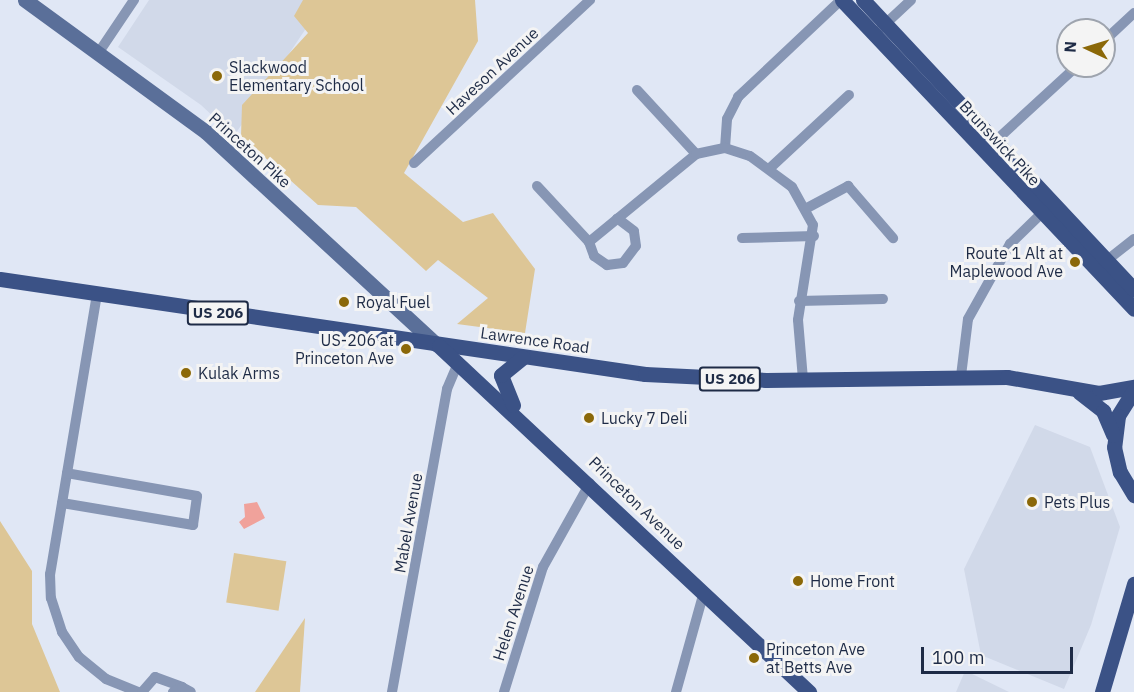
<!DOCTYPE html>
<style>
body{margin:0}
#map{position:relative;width:1134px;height:692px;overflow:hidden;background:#e0e7f5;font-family:"IBM Plex Sans",sans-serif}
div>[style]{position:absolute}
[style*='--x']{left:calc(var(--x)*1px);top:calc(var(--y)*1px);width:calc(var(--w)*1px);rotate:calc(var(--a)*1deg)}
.built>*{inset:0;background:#d1d9e9}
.green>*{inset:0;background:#ddc696;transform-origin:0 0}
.water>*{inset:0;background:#f0a29b}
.street>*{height:10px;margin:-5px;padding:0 5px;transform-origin:5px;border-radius:5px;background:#8796b4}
.secondary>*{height:15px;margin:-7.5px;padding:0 7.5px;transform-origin:7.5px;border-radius:7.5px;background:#5a6f99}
.primary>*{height:15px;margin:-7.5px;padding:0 7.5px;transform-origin:7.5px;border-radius:7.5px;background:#3b5286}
.dots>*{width:16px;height:16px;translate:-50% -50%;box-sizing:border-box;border:3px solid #f4f4f4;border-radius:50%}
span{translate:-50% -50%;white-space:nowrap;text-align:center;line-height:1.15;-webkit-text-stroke:6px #f4f4f4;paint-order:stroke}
.shield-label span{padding:2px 4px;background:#f4f4f4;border:2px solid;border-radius:4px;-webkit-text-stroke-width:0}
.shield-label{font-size:15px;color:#1e2b46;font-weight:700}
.poi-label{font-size:16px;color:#1e2b46}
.left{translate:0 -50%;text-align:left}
.right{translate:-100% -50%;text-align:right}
.street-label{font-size:16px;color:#1e2b46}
.north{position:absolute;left:1056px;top:18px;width:60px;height:60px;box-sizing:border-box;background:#f4f4f4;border:2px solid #9ea4ae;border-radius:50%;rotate:274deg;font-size:16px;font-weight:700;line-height:24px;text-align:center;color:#1e2b46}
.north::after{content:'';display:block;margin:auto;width:21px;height:27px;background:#8b6808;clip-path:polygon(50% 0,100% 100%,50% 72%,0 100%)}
.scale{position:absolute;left:921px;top:647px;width:152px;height:27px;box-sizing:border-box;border:3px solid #1e2b46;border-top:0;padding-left:8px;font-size:18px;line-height:21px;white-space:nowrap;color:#1e2b46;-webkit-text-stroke:4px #f4f4f4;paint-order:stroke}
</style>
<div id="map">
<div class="built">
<i style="clip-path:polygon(149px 0,325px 0,234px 136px,201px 105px,118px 47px)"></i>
<i style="clip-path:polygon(1035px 425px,1090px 447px,1120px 527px,1091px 625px,1064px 689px,981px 655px,964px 569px)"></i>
<i style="clip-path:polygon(965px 671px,966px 671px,1009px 692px,956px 692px)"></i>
</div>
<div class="green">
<i style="clip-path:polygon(303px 0,475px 0,478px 41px,404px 173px,463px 222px,493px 213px,535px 269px,525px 333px,457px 324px,488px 298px,438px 260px,426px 271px,356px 207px,318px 205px,241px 136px,242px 105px,308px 33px,294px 16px)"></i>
<i style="clip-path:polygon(0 521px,32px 571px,32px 624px,60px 692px,0 692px)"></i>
<i style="left:234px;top:553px;width:53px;height:50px;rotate:9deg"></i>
<i style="clip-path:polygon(305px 618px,300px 692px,255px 692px)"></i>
</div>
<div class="water">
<i style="clip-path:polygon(257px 502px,265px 518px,244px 529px,239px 522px,245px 517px,244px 504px)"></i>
</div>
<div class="street">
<i style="--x:881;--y:28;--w:41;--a:-43"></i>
<i style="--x:1104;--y:41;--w:41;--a:-43"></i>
<i style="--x:99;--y:52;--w:63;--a:-56.1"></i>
<i style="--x:637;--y:90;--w:87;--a:47.3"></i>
<i style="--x:991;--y:145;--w:117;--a:-42.6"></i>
<i style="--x:725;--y:148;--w:29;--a:-86"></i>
<i style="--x:727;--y:119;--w:25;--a:-63"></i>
<i style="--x:738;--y:97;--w:141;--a:-43.3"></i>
<i style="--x:414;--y:163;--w:240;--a:-42.8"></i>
<i style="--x:769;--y:169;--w:109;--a:-42.8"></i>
<i style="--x:537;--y:186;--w:76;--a:47.1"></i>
<i style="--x:589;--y:242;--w:15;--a:70"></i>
<i style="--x:594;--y:256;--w:16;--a:35"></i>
<i style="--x:607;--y:265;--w:16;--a:-7"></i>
<i style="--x:623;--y:263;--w:21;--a:-53"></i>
<i style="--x:636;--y:246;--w:15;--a:-98"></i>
<i style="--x:634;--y:231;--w:21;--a:-143"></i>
<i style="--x:807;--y:208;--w:47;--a:-28.2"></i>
<i style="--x:848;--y:186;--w:69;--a:49.1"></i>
<i style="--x:742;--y:238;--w:72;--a:-1.6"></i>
<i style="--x:589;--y:242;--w:139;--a:-39.4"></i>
<i style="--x:696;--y:154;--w:30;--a:-12"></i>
<i style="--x:725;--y:148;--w:26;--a:18"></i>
<i style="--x:750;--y:156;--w:52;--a:36.4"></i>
<i style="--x:792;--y:187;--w:43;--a:61.1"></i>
<i style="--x:813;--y:225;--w:96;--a:99"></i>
<i style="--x:798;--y:320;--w:59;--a:85.2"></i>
<i style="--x:1101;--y:265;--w:42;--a:-38.2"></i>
<i style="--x:97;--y:294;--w:284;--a:99.5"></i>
<i style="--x:50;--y:574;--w:24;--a:88"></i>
<i style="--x:51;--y:598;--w:36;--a:72"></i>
<i style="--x:62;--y:632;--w:30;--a:56"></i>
<i style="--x:79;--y:657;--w:35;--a:39"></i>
<i style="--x:106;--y:679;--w:35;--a:22"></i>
<i style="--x:799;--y:301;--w:84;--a:-1.4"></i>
<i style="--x:961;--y:376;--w:57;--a:-83"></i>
<i style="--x:968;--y:319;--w:86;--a:-60.8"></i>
<i style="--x:1010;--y:244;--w:53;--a:-44.2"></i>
<i style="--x:62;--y:503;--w:133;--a:9.5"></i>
<i style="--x:193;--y:525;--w:29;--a:-82"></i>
<i style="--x:197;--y:496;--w:132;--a:-170"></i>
<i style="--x:142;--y:692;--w:20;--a:-49"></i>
<i style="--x:155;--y:677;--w:29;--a:20"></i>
<i style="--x:173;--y:692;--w:10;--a:-29"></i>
<i style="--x:182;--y:687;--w:10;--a:29"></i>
<i style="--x:392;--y:692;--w:308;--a:-79.7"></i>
<i style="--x:447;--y:389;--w:30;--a:-67"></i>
<i style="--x:504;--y:692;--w:131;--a:-72.7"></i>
<i style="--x:543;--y:567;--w:96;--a:-60.8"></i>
<i style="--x:676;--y:692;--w:104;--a:-74.4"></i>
</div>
<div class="secondary">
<i style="--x:25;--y:0;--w:224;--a:36.1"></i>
<i style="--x:206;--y:132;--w:313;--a:42.7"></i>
</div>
<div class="primary">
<i style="--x:842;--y:0;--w:425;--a:46.6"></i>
<i style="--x:863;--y:0;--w:397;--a:46.9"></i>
<i style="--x:0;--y:279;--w:652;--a:8.38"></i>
<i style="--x:645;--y:374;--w:121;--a:2.8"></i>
<i style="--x:766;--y:380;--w:241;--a:-0.7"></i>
<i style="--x:1007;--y:377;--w:93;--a:9.9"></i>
<i style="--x:1099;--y:393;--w:36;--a:-10"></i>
<i style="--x:439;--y:346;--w:507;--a:43.08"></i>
<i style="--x:1134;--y:390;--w:31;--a:122"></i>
<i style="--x:1118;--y:416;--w:31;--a:97"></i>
<i style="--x:1114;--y:447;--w:26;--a:77"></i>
<i style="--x:1120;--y:472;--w:27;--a:59"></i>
<i style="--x:1079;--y:392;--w:31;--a:38"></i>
<i style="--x:1103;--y:411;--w:26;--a:67"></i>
<i style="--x:513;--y:405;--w:32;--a:-112"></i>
<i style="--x:501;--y:375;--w:28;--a:-39"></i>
<i style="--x:1102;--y:692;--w:113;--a:-73.5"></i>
</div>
<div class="dots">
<i style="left:217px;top:76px;background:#8b6808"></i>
<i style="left:1075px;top:262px;background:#8b6808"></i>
<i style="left:344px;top:302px;background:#8b6808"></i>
<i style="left:406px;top:349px;background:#8b6808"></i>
<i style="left:186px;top:373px;background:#8b6808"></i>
<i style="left:589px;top:418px;background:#8b6808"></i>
<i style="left:1032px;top:502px;background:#8b6808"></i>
<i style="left:798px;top:581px;background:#8b6808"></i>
<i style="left:754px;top:658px;background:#8b6808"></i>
</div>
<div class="shield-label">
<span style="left:218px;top:313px">US 206</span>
<span style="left:730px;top:379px">US 206</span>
</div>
<div class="poi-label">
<span class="left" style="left:229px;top:76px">Slackwood<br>Elementary School</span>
<span class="right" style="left:1063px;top:262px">Route 1 Alt at<br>Maplewood Ave</span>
<span class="left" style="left:356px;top:302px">Royal Fuel</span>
<span class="right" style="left:394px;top:349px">US-206 at<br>Princeton Ave</span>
<span class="left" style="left:198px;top:373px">Kulak Arms</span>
<span class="left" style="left:601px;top:418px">Lucky 7 Deli</span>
<span class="left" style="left:1044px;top:502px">Pets Plus</span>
<span class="left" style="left:810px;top:581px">Home Front</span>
<span class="left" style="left:766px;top:658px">Princeton Ave<br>at Betts Ave</span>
</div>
<div class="street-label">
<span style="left:492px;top:71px;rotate:-43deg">Haveson Avenue</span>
<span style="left:1000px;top:143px;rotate:47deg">Brunswick Pike</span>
<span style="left:250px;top:150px;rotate:42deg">Princeton Pike</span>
<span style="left:535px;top:340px;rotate:8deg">Lawrence Road</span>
<span style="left:637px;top:503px;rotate:44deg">Princeton Avenue</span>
<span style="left:408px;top:523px;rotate:-80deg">Mabel Avenue</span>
<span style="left:513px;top:613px;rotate:-72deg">Helen Avenue</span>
</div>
<div class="north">N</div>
<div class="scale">100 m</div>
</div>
